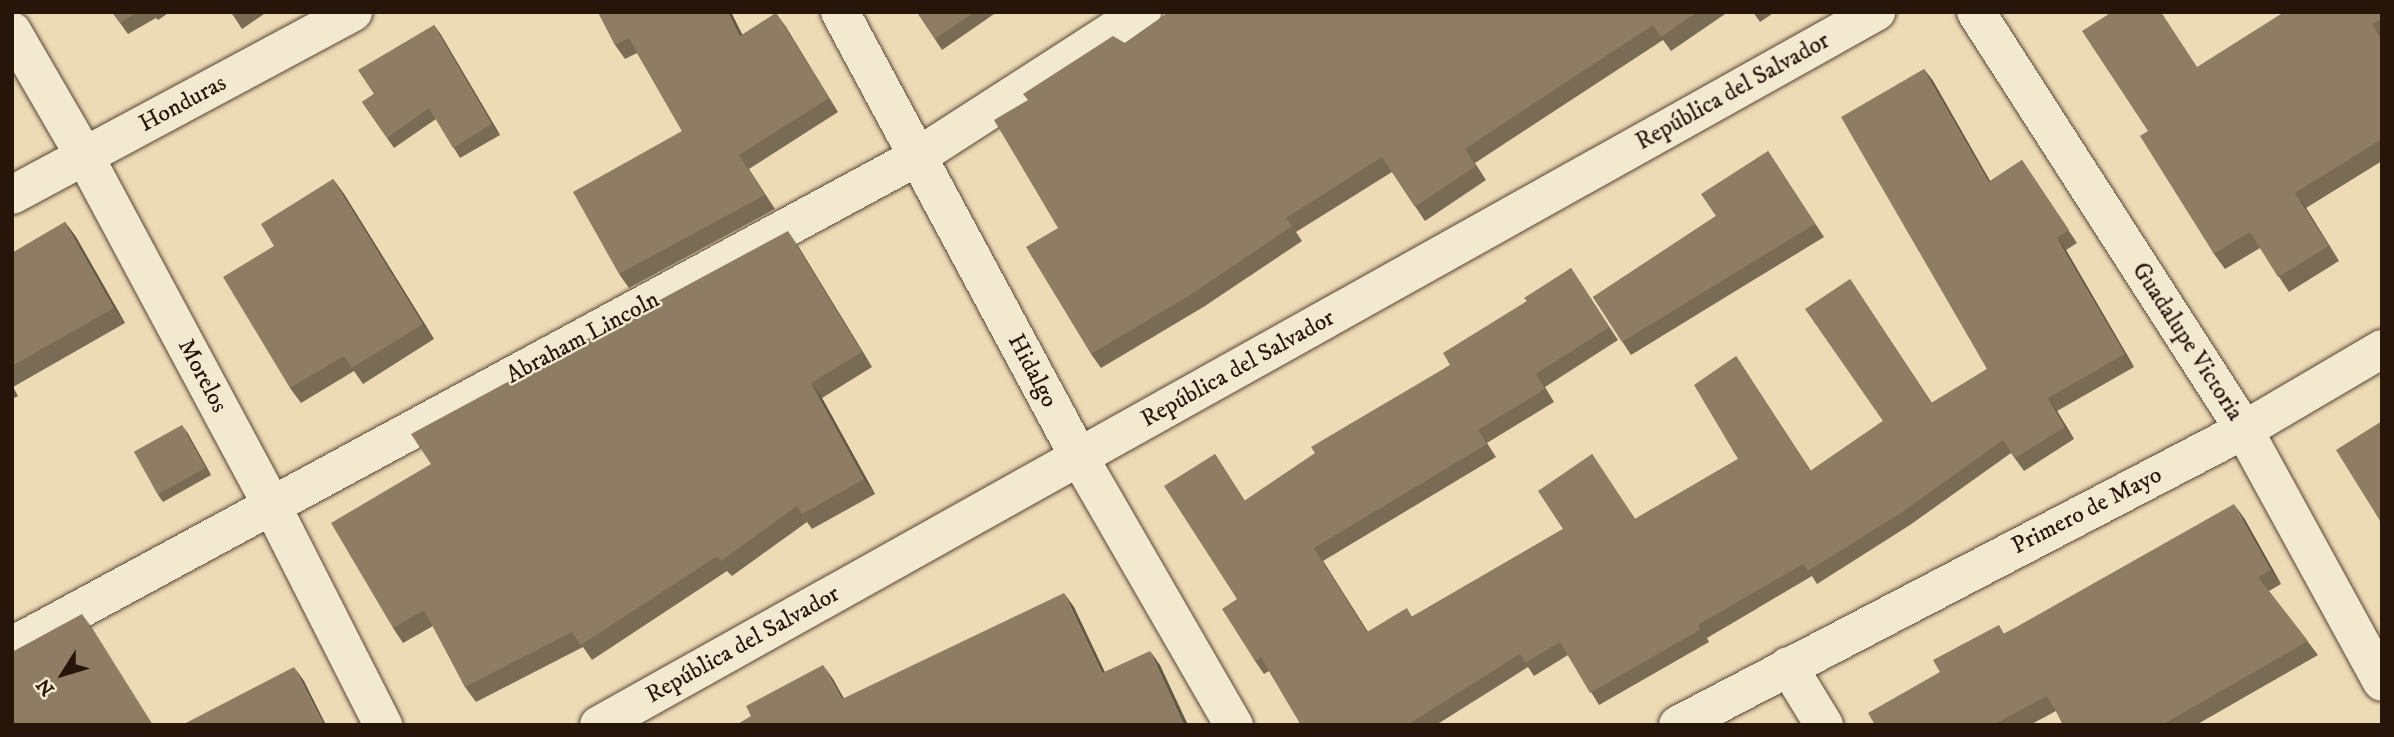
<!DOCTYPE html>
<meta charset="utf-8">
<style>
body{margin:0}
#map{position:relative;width:2394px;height:737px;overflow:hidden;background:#eddbb6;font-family:"IM FELL DW Pica",serif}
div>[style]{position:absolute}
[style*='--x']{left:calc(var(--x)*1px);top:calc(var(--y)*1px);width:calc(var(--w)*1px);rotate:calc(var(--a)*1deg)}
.roads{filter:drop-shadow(0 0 2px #584635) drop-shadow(0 0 2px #584635)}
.minor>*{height:38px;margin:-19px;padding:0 19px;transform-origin:19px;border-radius:19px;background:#f3e8d0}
.wall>*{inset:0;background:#7a6b55}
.shaded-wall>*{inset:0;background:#635745}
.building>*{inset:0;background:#8e7c63;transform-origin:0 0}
span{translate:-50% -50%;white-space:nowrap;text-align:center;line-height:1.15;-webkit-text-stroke:5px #f3e8d0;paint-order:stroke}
.street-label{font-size:24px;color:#27150a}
.frame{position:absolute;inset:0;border:14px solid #27150a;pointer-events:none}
.north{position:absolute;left:28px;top:639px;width:70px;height:70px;-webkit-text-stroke:5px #f3e8d0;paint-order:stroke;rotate:233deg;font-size:19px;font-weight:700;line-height:28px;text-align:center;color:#27150a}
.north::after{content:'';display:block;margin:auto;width:24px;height:32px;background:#27150a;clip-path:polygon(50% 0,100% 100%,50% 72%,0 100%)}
</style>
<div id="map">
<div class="roads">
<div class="minor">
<i style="--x:840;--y:12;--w:505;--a:61.76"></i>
<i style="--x:1079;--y:457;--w:310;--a:60"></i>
<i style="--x:1976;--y:12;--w:497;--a:57.3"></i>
<i style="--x:2244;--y:430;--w:287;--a:61.3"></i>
<i style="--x:12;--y:31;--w:146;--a:59.9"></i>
<i style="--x:85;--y:157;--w:396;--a:61.8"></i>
<i style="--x:272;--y:506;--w:246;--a:63.1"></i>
<i style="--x:12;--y:195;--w:387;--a:-28.2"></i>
<i style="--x:12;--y:646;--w:1029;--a:-28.38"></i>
<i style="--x:917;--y:157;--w:268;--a:-32.8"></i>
<i style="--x:1788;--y:666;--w:69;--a:58.6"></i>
<i style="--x:599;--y:725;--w:1463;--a:-29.18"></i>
<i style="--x:1678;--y:725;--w:638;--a:-27.53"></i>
<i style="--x:2244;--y:430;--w:160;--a:-30.4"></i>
</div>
</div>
<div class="wall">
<i style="clip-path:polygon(112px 12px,170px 12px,158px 20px,156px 18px,128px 34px)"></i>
<i style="clip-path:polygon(231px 12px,267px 12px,242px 29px)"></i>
<i style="clip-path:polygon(598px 12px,731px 12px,742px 35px,776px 13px,838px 112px,749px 169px,775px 209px,629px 288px,619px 274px,682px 131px,637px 53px,625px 59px,615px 45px)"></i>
<i style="clip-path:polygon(917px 12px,997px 12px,942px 50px)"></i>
<i style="clip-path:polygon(1169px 12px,1728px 12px,1671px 51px,1663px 40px,1475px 163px,1486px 180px,1425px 221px,1392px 172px,1296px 232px,1302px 241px,1205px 306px,1101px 368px,1091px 354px,1058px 228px,1125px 43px)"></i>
<i style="clip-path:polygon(1753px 12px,1775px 12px,1760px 22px)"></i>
<i style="clip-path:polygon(2382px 12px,2382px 161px,2306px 208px,2339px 261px,2289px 292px,2260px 248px,2225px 269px,2214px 254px,2148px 131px)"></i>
<i style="clip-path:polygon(434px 25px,441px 35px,500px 135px,460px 158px,436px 119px,394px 148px,362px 102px,374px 94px)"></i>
<i style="clip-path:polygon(1924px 69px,1933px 81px,1990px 181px,2022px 160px,2077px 243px,2066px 250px,2134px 367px,2057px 411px,2074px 439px,2024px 471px,2011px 453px,1910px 525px,1817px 584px,1812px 576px,1707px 638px,1709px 642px,1599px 705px,1568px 655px,1534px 676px,1528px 667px,1436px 725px,1301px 725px,1269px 671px,1264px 674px,1255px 661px,1237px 599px,1215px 454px,1245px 501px,1450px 365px,1527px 301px,1571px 268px,1618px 340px,1545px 387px,1554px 402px,1487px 443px,1496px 457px,1323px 561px,1368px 632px,1413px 616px,1563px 529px,1592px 454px,1635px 519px,1738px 459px,1736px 356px,1811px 471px,1883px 421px,1850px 279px,1932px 403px,1987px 369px)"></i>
<i style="clip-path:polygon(1768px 151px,1824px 237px,1631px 355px,1593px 297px,1716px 216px)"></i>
<i style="clip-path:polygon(333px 179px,344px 194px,434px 339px,363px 384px,354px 371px,301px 403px,290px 388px,274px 246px)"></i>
<i style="clip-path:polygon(65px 222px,76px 237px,125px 323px,13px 387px,18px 396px,12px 399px,12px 253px)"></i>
<i style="clip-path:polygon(798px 246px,872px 367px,822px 398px,875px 494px,812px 529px,807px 522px,732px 576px,727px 571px,592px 660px,583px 647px,476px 702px,465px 687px,433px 626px,403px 643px,393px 628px,431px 464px)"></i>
<i style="clip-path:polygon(187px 432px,211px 475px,163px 502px,158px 495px)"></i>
<i style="clip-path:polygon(2244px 518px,2281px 584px,2269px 591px,2318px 655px,2196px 725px,2063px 725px,2056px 711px,2030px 725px,1875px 725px,1940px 672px,2005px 633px)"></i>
</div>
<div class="shaded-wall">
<i style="clip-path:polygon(728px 12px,731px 12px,750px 50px,740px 36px)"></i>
<i style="clip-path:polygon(776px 13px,786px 27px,838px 112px,829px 98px)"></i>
<i style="clip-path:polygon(434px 25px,441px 35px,500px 135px,492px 124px)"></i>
<i style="clip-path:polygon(1924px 69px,1933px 81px,1998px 195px,1989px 182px)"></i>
<i style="clip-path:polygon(333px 179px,344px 194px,434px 339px,423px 324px)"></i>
<i style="clip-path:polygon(2295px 193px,2306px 208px,2339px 261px,2329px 246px)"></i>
<i style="clip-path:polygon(65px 222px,76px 237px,125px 323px,114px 308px)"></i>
<i style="clip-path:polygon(788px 231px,798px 246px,872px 367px,862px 352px)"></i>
<i style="clip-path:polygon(2057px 238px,2066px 250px,2134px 367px,2125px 354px)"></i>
<i style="clip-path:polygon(811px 383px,822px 398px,875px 494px,864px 479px)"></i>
<i style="clip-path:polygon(2048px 398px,2057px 411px,2074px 439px,2065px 427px)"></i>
<i style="clip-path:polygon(182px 425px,187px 432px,211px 475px,206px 468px)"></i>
<i style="clip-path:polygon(2234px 504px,2244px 518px,2281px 584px,2271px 570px)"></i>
<i style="clip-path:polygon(1314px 548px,1323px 561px,1376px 645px,1367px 632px)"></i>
<i style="clip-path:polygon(1064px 593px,1074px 607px,1112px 687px,1102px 673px)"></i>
<i style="clip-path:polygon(82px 614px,92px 628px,153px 725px)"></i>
<i style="clip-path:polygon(1150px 651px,1160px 665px,1188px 725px,1184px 725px)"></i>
<i style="clip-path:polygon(823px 665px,833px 679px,852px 713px,842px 699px)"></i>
<i style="clip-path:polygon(294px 667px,304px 681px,326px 725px,324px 725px)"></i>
</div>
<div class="building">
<i style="clip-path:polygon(112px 12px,137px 12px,120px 23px)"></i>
<i style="clip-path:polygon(231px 12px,239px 12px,233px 16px)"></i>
<i style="clip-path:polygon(598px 12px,728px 12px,740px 36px,776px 13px,829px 98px,739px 155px,765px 195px,619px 274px,573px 192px,682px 131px,629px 38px,615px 45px)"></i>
<i style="clip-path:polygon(917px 12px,975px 12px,935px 39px)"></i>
<i style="clip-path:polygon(1169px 12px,1697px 12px,1661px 37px,1653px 25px,1465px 149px,1476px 166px,1415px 207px,1382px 157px,1286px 218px,1292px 226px,1195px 292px,1091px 354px,1026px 247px,1058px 228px,994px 120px,1028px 100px,1023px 94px,1113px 36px,1125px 43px)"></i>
<i style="clip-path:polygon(2112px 12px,2161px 12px,2197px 67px,2281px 14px,2280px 12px,2382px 12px,2382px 19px,2372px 24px,2382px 40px,2382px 139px,2295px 193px,2329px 246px,2278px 277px,2250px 232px,2214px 254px,2140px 136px,2148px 131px,2082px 31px)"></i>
<i style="clip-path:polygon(434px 25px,492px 124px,453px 148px,429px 108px,387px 138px,362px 102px,374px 94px,358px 70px)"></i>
<i style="clip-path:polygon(1924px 69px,1989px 182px,2022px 160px,2069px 230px,2057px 238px,2125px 354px,2048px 398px,2065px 427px,2015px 458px,2003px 440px,1901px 513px,1808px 571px,1803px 564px,1698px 625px,1701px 629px,1590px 693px,1560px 642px,1525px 663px,1520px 654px,1407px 725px,1301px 725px,1261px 657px,1255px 661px,1222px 609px,1237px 599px,1164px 486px,1215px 454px,1244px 501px,1315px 453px,1311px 447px,1450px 365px,1443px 353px,1527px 301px,1524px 298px,1571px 268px,1609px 327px,1536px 374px,1545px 389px,1478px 430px,1487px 444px,1314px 548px,1367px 632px,1407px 608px,1412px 617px,1563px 529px,1538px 491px,1592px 454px,1635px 519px,1738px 459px,1694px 385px,1736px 356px,1810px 471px,1883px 421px,1805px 309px,1850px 279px,1931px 403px,1987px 369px,1841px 117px)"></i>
<i style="clip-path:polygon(1768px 151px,1815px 224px,1622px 342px,1593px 297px,1716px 216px,1701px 194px)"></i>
<i style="clip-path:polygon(333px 179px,423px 324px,352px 368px,344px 356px,290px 388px,223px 277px,274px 246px,261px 224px)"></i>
<i style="clip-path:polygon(65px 222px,114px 308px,12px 366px,12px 253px)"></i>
<i style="clip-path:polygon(788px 231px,862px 352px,811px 383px,864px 479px,802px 514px,797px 506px,721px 561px,717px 556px,581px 645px,572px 632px,465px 687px,424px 610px,393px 628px,331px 523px,431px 464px,411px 434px)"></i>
<i style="clip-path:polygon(2382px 421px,2382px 524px,2336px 450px)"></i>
<i style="left:182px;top:425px;width:49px;height:55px;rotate:61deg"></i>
<i style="clip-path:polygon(2234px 504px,2271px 570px,2258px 577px,2308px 641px,2162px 725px,2064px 725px,2047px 696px,1993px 725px,1875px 725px,1868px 713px,1940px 672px,1933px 660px,1999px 625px,2004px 634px)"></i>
<i style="clip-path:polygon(1064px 593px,1102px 673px,1150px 651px,1184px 725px,736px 725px,751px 716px,746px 706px,823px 665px,842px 699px)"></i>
<i style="clip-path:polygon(82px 614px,153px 725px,12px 725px,12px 652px)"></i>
<i style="clip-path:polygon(294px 667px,324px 725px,182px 725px)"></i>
</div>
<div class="street-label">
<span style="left:1733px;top:92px;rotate:-29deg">República del Salvador</span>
<span style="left:183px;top:104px;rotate:-28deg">Honduras</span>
<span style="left:583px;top:338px;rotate:-28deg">Abraham Lincoln</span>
<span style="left:2187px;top:342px;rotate:57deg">Guadalupe Victoria</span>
<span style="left:1238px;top:369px;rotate:-29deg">República del Salvador</span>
<span style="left:1032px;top:371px;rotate:62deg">Hidalgo</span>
<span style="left:202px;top:376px;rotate:62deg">Morelos</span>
<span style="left:2087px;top:511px;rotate:-27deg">Primero de Mayo</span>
<span style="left:743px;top:645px;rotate:-29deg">República del Salvador</span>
</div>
<div class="frame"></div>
<div class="north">N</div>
</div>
